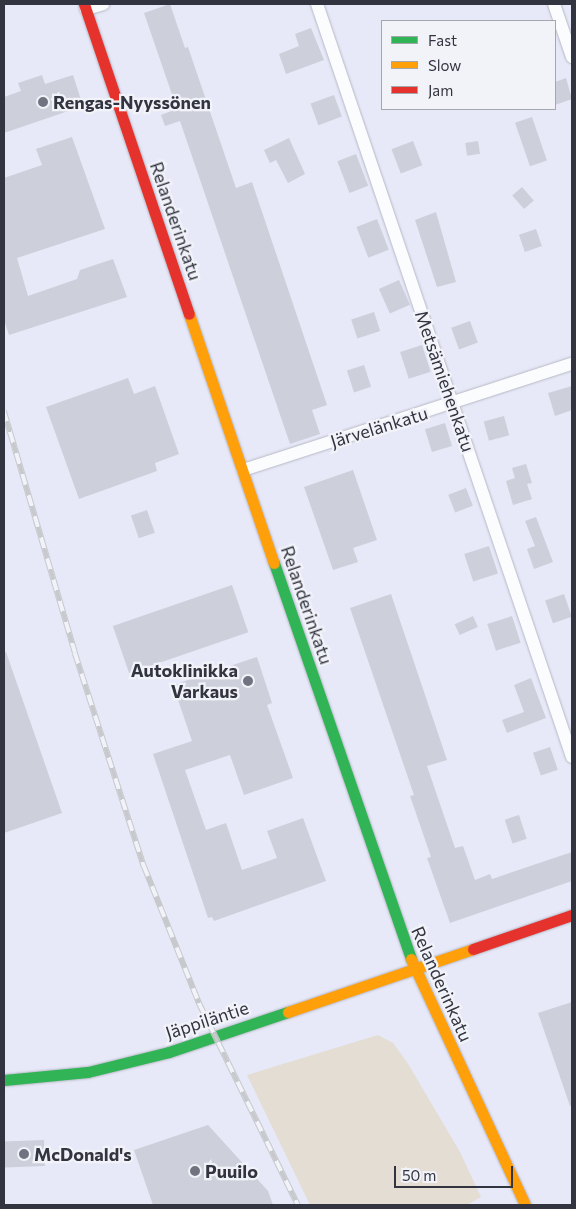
<!DOCTYPE html>
<meta charset="utf-8">
<style>
body{margin:0}
#map{position:relative;width:576px;height:1209px;overflow:hidden;background:#e7e9f8;font-family:Commissioner,sans-serif}
div>[style]{position:absolute}
[style*='--x']{left:calc(var(--x)*1px);top:calc(var(--y)*1px);width:calc(var(--w)*1px);rotate:calc(var(--a)*1deg)}
.green>*{inset:0;background:#e3ddd4}
.building>*{inset:0;background:#cdcfdb;transform-origin:0 0}
.roads{filter:drop-shadow(0 0 1px #b7b8c5) drop-shadow(0 0 1px #b7b8c5)}
.street>*{height:12px;margin:-6px;padding:0 6px;transform-origin:6px;border-radius:6px;background:#fbfcfe}
.fast>*{height:11px;margin:-5.5px;padding:0 5.5px;transform-origin:5.5px;border-radius:5.5px;background:#30b455}
.slow>*{height:11px;margin:-5.5px;padding:0 5.5px;transform-origin:5.5px;border-radius:5.5px;background:#ff9f0a}
.jam>*{height:11px;margin:-5.5px;padding:0 5.5px;transform-origin:5.5px;border-radius:5.5px;background:#e5322d}
.rail>*{height:5.5px;margin-top:-2.75px;transform-origin:0;background:repeating-linear-gradient(90deg,#f2f3f9 0 11px,#c8c9cd 0 22px);box-sizing:border-box;border-block:1px solid #c8c9cd}
.dots>*{width:14px;height:14px;translate:-50% -50%;box-sizing:border-box;border:2px solid #f2f3f9;border-radius:50%}
span{translate:-50% -50%;white-space:nowrap;text-align:center;line-height:1.15;-webkit-text-stroke:4.5px #f2f3f9;paint-order:stroke}
.poi-label{font-size:18px;color:#323440;font-weight:700}
.left{translate:0 -50%;text-align:left}
.right{translate:-100% -50%;text-align:right}
.street-label{font-size:18px;color:#323440}
.frame{position:absolute;inset:0;border:5px solid #323440;pointer-events:none}
.legend{position:absolute;left:381px;top:20px;width:175px;height:90px;box-sizing:border-box;background:#f2f3f9;border:1px solid #a5a7af;margin:0;padding:6px 9px;list-style:none;font-size:15px;color:#323440}
.legend li{display:flex;align-items:center;gap:10px;height:25px}
.legend b{width:25px;border:1px solid #a5a7af}
.scale{position:absolute;left:394px;top:1166px;width:119px;height:22px;box-sizing:border-box;border:2px solid #323440;border-top:0;padding-left:6px;font-size:15px;line-height:18px;white-space:nowrap;color:#323440;-webkit-text-stroke:4px #f2f3f9;paint-order:stroke}
</style>
<div id="map">
<div class="green">
<i style="clip-path:polygon(378px 1035px,393px 1043px,407px 1062px,460px 1152px,481px 1197px,467px 1205px,310px 1205px,247px 1075px)"></i>
</div>
<div class="building">
<i style="clip-path:polygon(170px 4px,185px 48px,188px 47px,236px 188px,252px 182px,327px 405px,312px 410px,320px 434px,290px 444px,180px 121px,165px 126px,161px 115px,177px 109px,144px 13px)"></i>
<i style="clip-path:polygon(311px 28px,324px 60px,286px 74px,279px 54px,299px 46px,295px 34px)"></i>
<i style="clip-path:polygon(42px 75px,45px 84px,73px 75px,83px 106px,4px 133px,4px 97px,21px 91px,18px 83px)"></i>
<i style="clip-path:polygon(566px 78px,572px 99px,555px 105px,555px 82px)"></i>
<i style="left:334px;top:95px;width:23px;height:25px;rotate:70deg"></i>
<i style="left:532px;top:117px;width:46px;height:18px;rotate:71deg"></i>
<i style="clip-path:polygon(72px 137px,105px 229px,17px 258px,28px 296px,77px 279px,80px 270px,113px 259px,127px 297px,9px 335px,4px 320px,4px 178px,42px 165px,36px 149px)"></i>
<i style="clip-path:polygon(289px 138px,305px 174px,288px 183px,276px 160px,270px 163px,264px 150px)"></i>
<i style="left:413px;top:141px;width:26px;height:23px;rotate:69deg"></i>
<i style="left:478px;top:141px;width:13px;height:13px;rotate:81deg"></i>
<i style="left:356px;top:154px;width:34px;height:20px;rotate:69deg"></i>
<i style="left:522px;top:187px;width:18px;height:13px;rotate:49deg"></i>
<i style="clip-path:polygon(436px 212px,456px 282px,437px 287px,415px 220px)"></i>
<i style="left:377px;top:219px;width:33px;height:22px;rotate:69deg"></i>
<i style="left:536px;top:229px;width:18px;height:18px;rotate:71deg"></i>
<i style="left:399px;top:280px;width:27px;height:22px;rotate:66deg"></i>
<i style="left:374px;top:312px;width:20px;height:24px;rotate:72deg"></i>
<i style="left:470px;top:321px;width:23px;height:20px;rotate:70deg"></i>
<i style="left:422px;top:345px;width:28px;height:23px;rotate:72deg"></i>
<i style="left:364px;top:365px;width:23px;height:18px;rotate:72deg"></i>
<i style="clip-path:polygon(128px 378px,134px 394px,155px 386px,179px 454px,155px 463px,157px 471px,79px 499px,46px 407px)"></i>
<i style="clip-path:polygon(572px 386px,572px 410px,555px 416px,548px 393px)"></i>
<i style="left:504px;top:416px;width:20px;height:21px;rotate:75deg"></i>
<i style="left:445px;top:423px;width:24px;height:21px;rotate:73deg"></i>
<i style="clip-path:polygon(526px 464px,532px 483px,527px 484px,532px 499px,513px 505px,506px 481px,515px 478px,512px 468px)"></i>
<i style="clip-path:polygon(353px 470px,377px 540px,353px 548px,358px 562px,333px 570px,304px 487px)"></i>
<i style="left:466px;top:488px;width:19px;height:19px;rotate:69deg"></i>
<i style="left:147px;top:510px;width:24px;height:17px;rotate:71deg"></i>
<i style="clip-path:polygon(536px 517px,553px 562px,534px 569px,527px 549px,535px 546px,525px 521px)"></i>
<i style="left:489px;top:546px;width:29px;height:26px;rotate:72deg"></i>
<i style="left:232px;top:585px;width:50px;height:126px;rotate:71deg"></i>
<i style="clip-path:polygon(391px 594px,447px 760px,427px 766px,455px 848px,463px 846px,475px 880px,490px 874px,492px 879px,572px 852px,572px 881px,450px 923px,427px 858px,431px 857px,410px 796px,414px 795px,350px 608px)"></i>
<i style="left:564px;top:594px;width:24px;height:20px;rotate:71deg"></i>
<i style="left:473px;top:616px;width:12px;height:20px;rotate:66deg"></i>
<i style="left:512px;top:616px;width:28px;height:26px;rotate:72deg"></i>
<i style="clip-path:polygon(6px 652px,62px 813px,4px 833px,4px 653px)"></i>
<i style="clip-path:polygon(257px 657px,272px 703px,267px 705px,293px 778px,244px 795px,230px 755px,185px 770px,206px 830px,226px 823px,242px 870px,277px 858px,267px 831px,303px 818px,326px 881px,214px 921px,212px 917px,208px 918px,153px 754px,192px 741px,173px 685px)"></i>
<i style="clip-path:polygon(531px 678px,546px 718px,507px 733px,502px 720px,524px 712px,514px 685px)"></i>
<i style="left:550px;top:747px;width:24px;height:18px;rotate:71deg"></i>
<i style="left:519px;top:815px;width:25px;height:15px;rotate:72deg"></i>
<i style="clip-path:polygon(572px 1002px,572px 1106px,570px 1106px,538px 1013px)"></i>
<i style="clip-path:polygon(208px 1125px,268px 1191px,273px 1205px,153px 1205px,134px 1150px)"></i>
<i style="left:44px;top:1140px;width:26px;height:40px;rotate:88deg"></i>
</div>
<div class="roads">
<div class="street">
<i style="--x:317;--y:4;--w:795;--a:71.29"></i>
<i style="--x:554;--y:4;--w:56;--a:71.2"></i>
<i style="--x:86;--y:9;--w:18;--a:-16"></i>
<i style="--x:243;--y:470;--w:346;--a:-17.9"></i>
</div>
<div class="fast">
<i style="--x:274;--y:563;--w:419;--a:70.9"></i>
<i style="--x:4;--y:1080;--w:84;--a:-5.4"></i>
<i style="--x:88;--y:1072;--w:83;--a:-13.9"></i>
<i style="--x:169;--y:1052;--w:126;--a:-18.6"></i>
</div>
<div class="slow">
<i style="--x:189;--y:314;--w:263;--a:71.2"></i>
<i style="--x:411;--y:959;--w:271;--a:65.1"></i>
<i style="--x:288;--y:1012;--w:195;--a:-18.8"></i>
</div>
<div class="jam">
<i style="--x:84;--y:4;--w:327;--a:71.3"></i>
<i style="--x:473;--y:949;--w:105;--a:-19"></i>
</div>
</div>
<div class="rail">
<i style="--x:4;--y:411;--w:252;--a:73.6"></i>
<i style="--x:75;--y:653;--w:224;--a:72.1"></i>
<i style="--x:144;--y:866;--w:148;--a:68.1"></i>
<i style="--x:199;--y:1003;--w:225;--a:63.9"></i>
</div>
<div class="dots">
<i style="left:43px;top:102px;background:#717380"></i>
<i style="left:248px;top:681px;background:#717380"></i>
<i style="left:24px;top:1154px;background:#717380"></i>
<i style="left:195px;top:1171px;background:#717380"></i>
</div>
<div class="poi-label">
<span class="left" style="left:53px;top:102px">Rengas-Nyyssönen</span>
<span class="right" style="left:238px;top:681px">Autoklinikka<br>Varkaus</span>
<span class="left" style="left:34px;top:1154px">McDonald's</span>
<span class="left" style="left:205px;top:1171px">Puuilo</span>
</div>
<div class="street-label">
<span style="left:176px;top:221px;rotate:71deg">Relanderinkatu</span>
<span style="left:445px;top:381px;rotate:71deg">Metsämiehenkatu</span>
<span style="left:379px;top:427px;rotate:-17deg">Järvelänkatu</span>
<span style="left:307px;top:605px;rotate:71deg">Relanderinkatu</span>
<span style="left:442px;top:984px;rotate:66deg">Relanderinkatu</span>
<span style="left:207px;top:1020px;rotate:-18deg">Jäppiläntie</span>
</div>
<div class="frame"></div>
<ul class="legend">
<li><b style="height:6px;background:#30b455"></b>Fast</li>
<li><b style="height:6px;background:#ff9f0a"></b>Slow</li>
<li><b style="height:6px;background:#e5322d"></b>Jam</li>
</ul>
<div class="scale">50 m</div>
</div>
